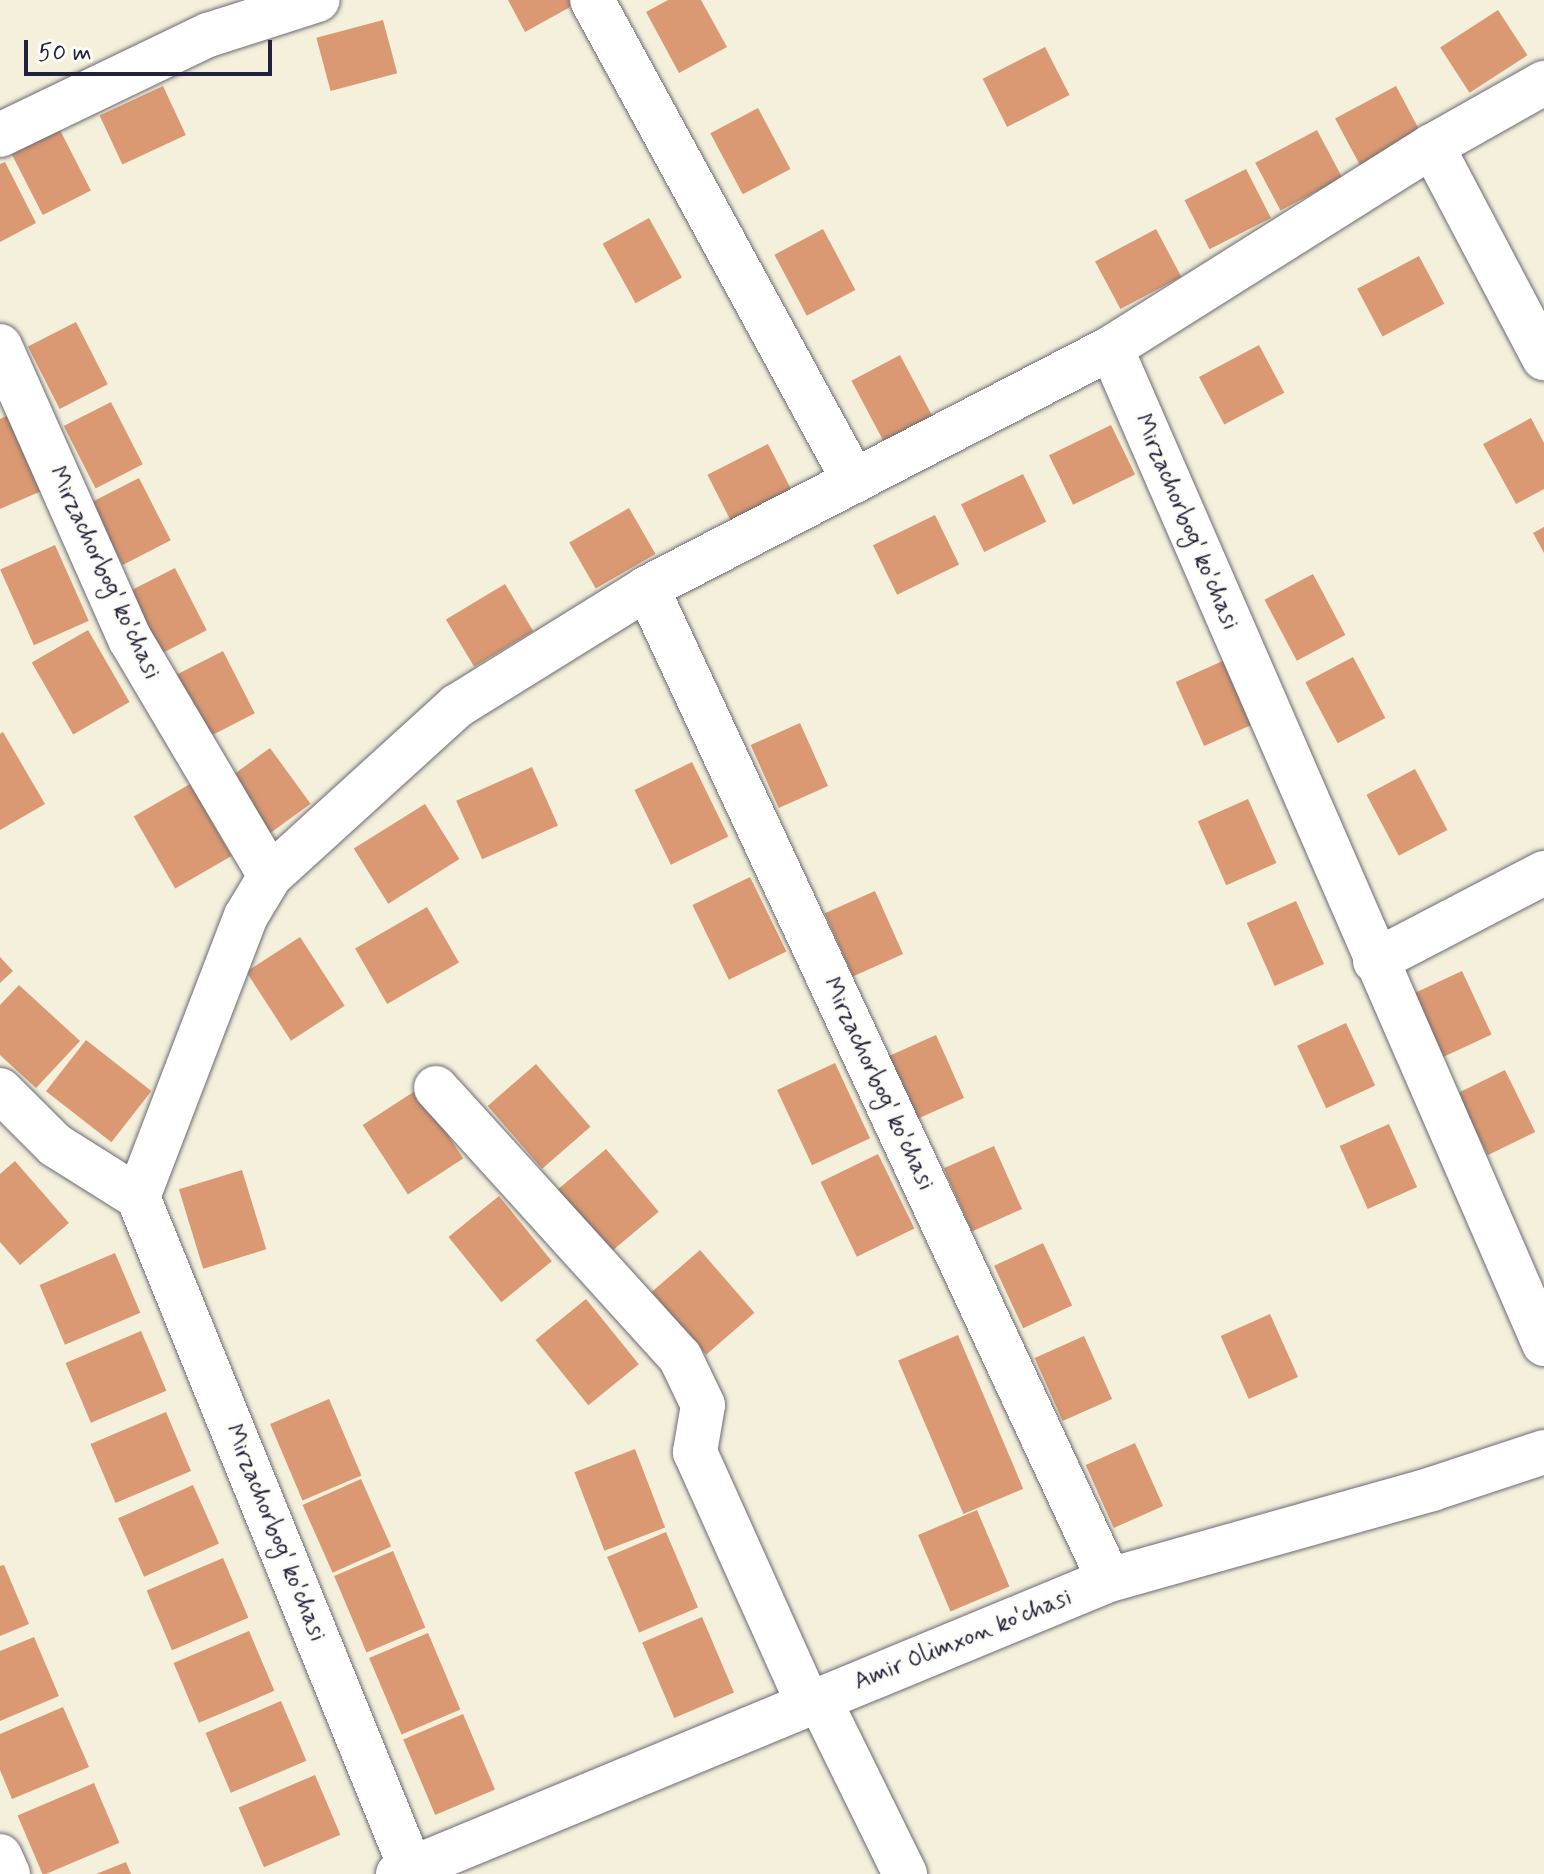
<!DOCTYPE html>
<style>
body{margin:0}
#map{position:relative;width:1544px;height:1874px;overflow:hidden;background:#f4f0dc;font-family:Mynerve,sans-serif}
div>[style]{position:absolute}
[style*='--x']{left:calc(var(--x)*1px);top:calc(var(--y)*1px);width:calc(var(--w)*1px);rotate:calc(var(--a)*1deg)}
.building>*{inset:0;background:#da9972;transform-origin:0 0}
.roads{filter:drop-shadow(0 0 2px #6c6a73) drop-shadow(0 0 2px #6c6a73)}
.minor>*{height:44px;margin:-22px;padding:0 22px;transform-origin:22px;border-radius:22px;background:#fff}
span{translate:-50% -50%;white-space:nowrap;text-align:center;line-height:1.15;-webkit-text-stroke:6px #fdfcf7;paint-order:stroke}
.street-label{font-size:24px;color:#22223b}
.scale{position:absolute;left:24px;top:40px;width:248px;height:36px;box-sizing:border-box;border:4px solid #22223b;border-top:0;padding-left:10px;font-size:24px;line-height:28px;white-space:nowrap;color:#22223b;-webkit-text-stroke:6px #fdfcf7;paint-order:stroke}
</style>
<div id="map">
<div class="building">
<i style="clip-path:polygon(508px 0,569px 0,572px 6px,525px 32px)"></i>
<i style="clip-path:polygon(668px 0,701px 0,727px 47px,679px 73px,646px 12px)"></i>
<i style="left:1498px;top:10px;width:54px;height:69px;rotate:57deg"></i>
<i style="left:383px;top:20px;width:55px;height:69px;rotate:75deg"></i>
<i style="left:1045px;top:47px;width:54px;height:70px;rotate:63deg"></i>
<i style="left:163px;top:86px;width:54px;height:70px;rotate:65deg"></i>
<i style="left:1396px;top:86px;width:54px;height:69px;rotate:62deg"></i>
<i style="left:758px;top:108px;width:69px;height:54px;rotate:62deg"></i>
<i style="left:60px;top:130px;width:68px;height:54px;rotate:63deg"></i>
<i style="left:1317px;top:130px;width:54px;height:70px;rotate:62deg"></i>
<i style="clip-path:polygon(5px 162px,36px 223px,0 242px,0 164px)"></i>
<i style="left:1246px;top:169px;width:55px;height:69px;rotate:63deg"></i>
<i style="left:649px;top:218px;width:68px;height:53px;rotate:61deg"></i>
<i style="left:823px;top:229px;width:69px;height:55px;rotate:62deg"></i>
<i style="left:1156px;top:229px;width:54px;height:69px;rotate:62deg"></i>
<i style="left:1419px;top:256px;width:54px;height:70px;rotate:62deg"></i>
<i style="left:76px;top:322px;width:70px;height:54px;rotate:63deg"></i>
<i style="left:1259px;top:345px;width:54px;height:68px;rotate:62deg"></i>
<i style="left:900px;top:355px;width:69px;height:55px;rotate:62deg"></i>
<i style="left:111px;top:402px;width:70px;height:53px;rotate:63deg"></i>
<i style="clip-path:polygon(12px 413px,46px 489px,0 509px,0 419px)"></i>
<i style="clip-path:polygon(1531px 418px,1544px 443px,1544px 489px,1516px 504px,1483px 444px)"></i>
<i style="left:1111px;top:425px;width:55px;height:69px;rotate:64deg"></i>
<i style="left:768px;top:444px;width:55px;height:68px;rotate:63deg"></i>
<i style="left:1023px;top:474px;width:53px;height:69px;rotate:64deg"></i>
<i style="left:139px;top:478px;width:70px;height:54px;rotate:63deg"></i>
<i style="left:629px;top:508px;width:53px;height:69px;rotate:60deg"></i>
<i style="left:935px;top:515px;width:55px;height:69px;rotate:64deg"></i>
<i style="clip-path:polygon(1544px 527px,1544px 553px,1533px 533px)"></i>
<i style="left:55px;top:545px;width:83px;height:60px;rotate:66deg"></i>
<i style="left:175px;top:568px;width:70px;height:54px;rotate:63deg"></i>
<i style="left:1313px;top:574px;width:69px;height:55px;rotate:62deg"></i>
<i style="left:505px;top:584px;width:55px;height:69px;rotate:59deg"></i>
<i style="left:88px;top:630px;width:83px;height:65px;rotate:60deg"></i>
<i style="left:223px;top:651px;width:70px;height:54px;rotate:63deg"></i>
<i style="left:1353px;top:657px;width:69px;height:54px;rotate:62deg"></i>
<i style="left:1225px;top:660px;width:70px;height:54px;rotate:66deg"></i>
<i style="left:800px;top:723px;width:69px;height:54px;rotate:66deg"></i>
<i style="clip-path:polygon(3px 732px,45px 804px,0 830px,0 734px)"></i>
<i style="left:270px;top:748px;width:69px;height:54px;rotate:54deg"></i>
<i style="left:692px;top:762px;width:83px;height:64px;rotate:64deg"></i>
<i style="left:532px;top:767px;width:64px;height:83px;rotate:66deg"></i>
<i style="left:1415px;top:769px;width:69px;height:55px;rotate:62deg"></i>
<i style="left:190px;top:784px;width:83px;height:65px;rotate:60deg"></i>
<i style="left:1248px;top:799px;width:70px;height:55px;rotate:66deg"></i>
<i style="left:425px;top:804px;width:65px;height:84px;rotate:58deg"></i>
<i style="left:750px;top:877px;width:83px;height:64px;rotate:64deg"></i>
<i style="left:875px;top:891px;width:69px;height:55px;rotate:66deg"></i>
<i style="left:1296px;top:901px;width:69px;height:54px;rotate:66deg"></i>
<i style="left:427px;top:907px;width:64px;height:83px;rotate:60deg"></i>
<i style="left:300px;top:937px;width:82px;height:64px;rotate:57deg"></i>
<i style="clip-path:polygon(0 957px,13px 971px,0 983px)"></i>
<i style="left:1462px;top:971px;width:70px;height:54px;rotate:65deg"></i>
<i style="clip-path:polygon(19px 985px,80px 1041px,36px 1088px,0 1055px,0 1005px)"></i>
<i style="left:1346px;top:1023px;width:69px;height:54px;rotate:65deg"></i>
<i style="left:936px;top:1035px;width:69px;height:54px;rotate:66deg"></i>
<i style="left:86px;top:1040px;width:83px;height:65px;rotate:38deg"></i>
<i style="left:835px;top:1063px;width:83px;height:64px;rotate:65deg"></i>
<i style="left:536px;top:1064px;width:83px;height:64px;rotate:49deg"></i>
<i style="left:1505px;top:1070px;width:69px;height:53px;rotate:64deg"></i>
<i style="left:418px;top:1089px;width:83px;height:66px;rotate:57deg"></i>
<i style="left:1389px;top:1124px;width:69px;height:54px;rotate:66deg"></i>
<i style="left:994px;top:1146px;width:69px;height:55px;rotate:66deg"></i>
<i style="left:606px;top:1149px;width:82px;height:65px;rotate:50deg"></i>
<i style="left:878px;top:1154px;width:83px;height:64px;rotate:64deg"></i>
<i style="clip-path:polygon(15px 1161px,69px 1223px,20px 1265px,0 1242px,0 1174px)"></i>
<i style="left:242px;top:1170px;width:83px;height:66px;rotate:73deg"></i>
<i style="left:499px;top:1196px;width:84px;height:65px;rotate:51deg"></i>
<i style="left:1043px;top:1243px;width:69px;height:54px;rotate:65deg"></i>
<i style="left:700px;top:1250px;width:83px;height:64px;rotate:49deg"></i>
<i style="left:115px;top:1253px;width:65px;height:82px;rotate:67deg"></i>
<i style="left:586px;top:1299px;width:84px;height:65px;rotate:51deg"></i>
<i style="left:1270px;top:1314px;width:69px;height:54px;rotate:66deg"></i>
<i style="left:141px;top:1331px;width:65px;height:82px;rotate:67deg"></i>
<i style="left:958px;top:1335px;width:167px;height:65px;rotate:67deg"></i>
<i style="left:1084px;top:1336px;width:69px;height:54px;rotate:66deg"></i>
<i style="left:329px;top:1399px;width:83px;height:64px;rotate:67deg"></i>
<i style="left:166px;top:1412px;width:64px;height:82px;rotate:67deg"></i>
<i style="left:1135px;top:1443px;width:69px;height:54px;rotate:66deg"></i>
<i style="left:635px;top:1449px;width:84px;height:65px;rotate:69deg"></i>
<i style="left:361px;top:1479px;width:74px;height:64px;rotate:66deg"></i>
<i style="left:193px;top:1485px;width:64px;height:82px;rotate:66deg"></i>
<i style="left:977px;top:1510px;width:83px;height:64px;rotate:67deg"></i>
<i style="left:666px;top:1532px;width:82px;height:64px;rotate:67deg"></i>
<i style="left:393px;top:1551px;width:83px;height:64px;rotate:67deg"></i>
<i style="left:223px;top:1558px;width:65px;height:83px;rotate:67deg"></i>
<i style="clip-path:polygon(4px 1565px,29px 1624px,0 1636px,0 1566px)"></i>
<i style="left:702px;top:1617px;width:82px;height:65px;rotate:67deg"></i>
<i style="left:249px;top:1631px;width:65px;height:82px;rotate:67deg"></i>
<i style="left:428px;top:1633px;width:83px;height:64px;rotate:67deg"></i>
<i style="clip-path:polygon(34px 1637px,59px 1696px,0 1721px,0 1651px)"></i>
<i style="left:281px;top:1701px;width:65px;height:82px;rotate:67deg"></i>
<i style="clip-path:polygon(63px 1707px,89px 1767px,12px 1799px,0 1770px,0 1734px)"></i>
<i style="left:463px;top:1714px;width:82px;height:65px;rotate:67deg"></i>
<i style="left:315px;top:1775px;width:65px;height:83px;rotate:67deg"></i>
<i style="left:94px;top:1783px;width:65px;height:83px;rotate:67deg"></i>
<i style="clip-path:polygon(126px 1862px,131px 1874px,96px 1874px)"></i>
</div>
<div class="roads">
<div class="minor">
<i style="--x:592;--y:0;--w:548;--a:61.42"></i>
<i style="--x:0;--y:135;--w:231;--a:-25.7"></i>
<i style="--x:208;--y:35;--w:115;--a:-17.7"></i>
<i style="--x:1432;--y:146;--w:240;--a:62.2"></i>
<i style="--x:0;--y:346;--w:321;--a:66.1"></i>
<i style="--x:130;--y:639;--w:275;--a:59.4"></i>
<i style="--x:1111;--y:348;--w:1086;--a:66.5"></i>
<i style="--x:647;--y:588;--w:1094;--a:65.03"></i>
<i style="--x:1375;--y:961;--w:191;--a:-27.5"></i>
<i style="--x:436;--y:1088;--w:363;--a:47.8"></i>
<i style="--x:680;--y:1357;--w:53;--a:64.4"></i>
<i style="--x:703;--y:1405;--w:48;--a:99.7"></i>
<i style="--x:695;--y:1452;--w:275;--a:65.8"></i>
<i style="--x:0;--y:1090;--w:78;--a:45"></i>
<i style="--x:55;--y:1145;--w:98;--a:32.1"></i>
<i style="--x:138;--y:1197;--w:725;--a:67.89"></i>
<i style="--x:138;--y:1197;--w:301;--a:-69"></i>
<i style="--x:246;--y:916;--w:47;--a:-59"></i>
<i style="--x:270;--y:876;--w:253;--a:-42.3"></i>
<i style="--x:457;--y:706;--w:224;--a:-31.8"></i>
<i style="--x:647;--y:588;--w:522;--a:-27.35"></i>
<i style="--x:1111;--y:348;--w:379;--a:-32.2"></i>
<i style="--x:1432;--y:146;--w:129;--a:-29.4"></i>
<i style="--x:819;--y:1699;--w:195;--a:63.8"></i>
<i style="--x:0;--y:1856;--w:20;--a:66"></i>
<i style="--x:398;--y:1874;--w:769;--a:-22.47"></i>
<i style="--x:1109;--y:1580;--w:336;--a:-15.7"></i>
<i style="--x:1432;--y:1489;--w:118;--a:-18.3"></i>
</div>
</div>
<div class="street-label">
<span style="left:1186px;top:522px;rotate:67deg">Mirzachorbog' ko'chasi</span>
<span style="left:104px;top:573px;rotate:65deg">Mirzachorbog' ko'chasi</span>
<span style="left:878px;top:1084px;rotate:65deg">Mirzachorbog' ko'chasi</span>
<span style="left:275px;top:1533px;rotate:68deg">Mirzachorbog' ko'chasi</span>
<span style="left:963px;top:1640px;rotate:-22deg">Amir Olimxon ko'chasi</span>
</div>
<div class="scale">50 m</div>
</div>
